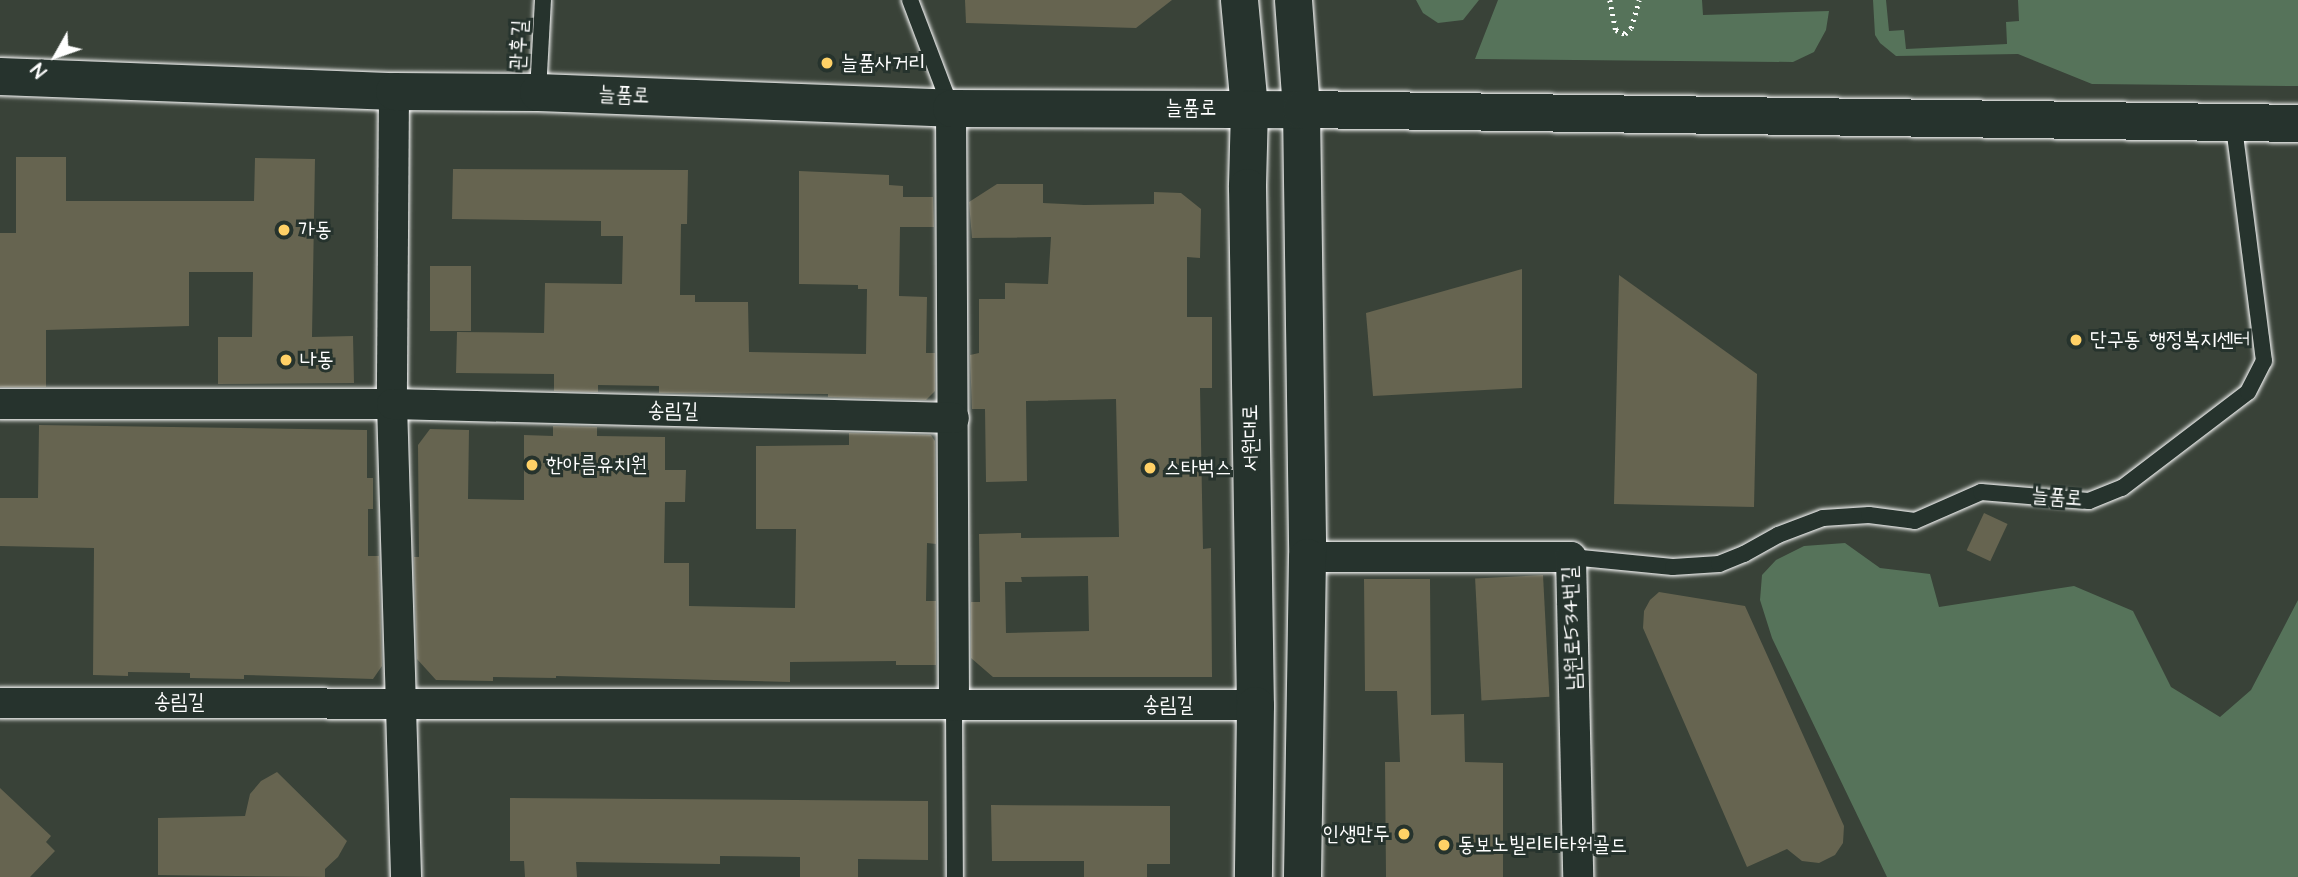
<!DOCTYPE html>
<meta charset="utf-8">
<style>
body{margin:0}
#map{position:relative;width:2298px;height:877px;overflow:hidden;background:#394238;font-family:"Architects Daughter","Poor Story",sans-serif}
div>[style]{position:absolute}
[style*='--x']{left:calc(var(--x)*1px);top:calc(var(--y)*1px);width:calc(var(--w)*1px);rotate:calc(var(--a)*1deg)}
.green>*{inset:0;background:#56735a}
.building>*{inset:0;background:#666450;transform-origin:0 0}
.path>*{height:4.5px;margin-top:-2.25px;transform-origin:0;background:repeating-linear-gradient(90deg,#fff 0 2px,transparent 0 7px)}
.roads{filter:drop-shadow(0 0 2px #fff) drop-shadow(0 0 2px #fff)}
.service>*{height:16px;margin:-8px;padding:0 8px;transform-origin:8px;border-radius:8px;background:#26332d}
.minor>*{height:30px;margin:-15px;padding:0 15px;transform-origin:15px;border-radius:15px;background:#26332d}
.tertiary>*{height:37px;margin:-18.5px;padding:0 18.5px;transform-origin:18.5px;border-radius:18.5px;background:#26332d}
.dots>*{width:19px;height:19px;translate:-50% -50%;box-sizing:border-box;border:4px solid #26332d;border-radius:50%}
span{translate:-50% -50%;white-space:nowrap;text-align:center;line-height:1.15;-webkit-text-stroke:6px #26332d;paint-order:stroke}
.street-label{font-size:21px;color:#fff}
.poi-label{font-size:21px;color:#fff}
.left{translate:0 -50%;text-align:left}
.right{translate:-100% -50%;text-align:right}
.north{position:absolute;left:21px;top:21px;width:70px;height:70px;-webkit-text-stroke:5px #26332d;paint-order:stroke;rotate:230deg;font-size:19px;font-weight:700;line-height:28px;text-align:center;color:#fff}
.north::after{content:'';display:block;margin:auto;width:24px;height:32px;background:#fff;clip-path:polygon(50% 0,100% 100%,50% 72%,0 100%)}
</style>
<div id="map">
<div class="green">
<i style="clip-path:polygon(1416px 0,1479px 0,1463px 20px,1438px 23px,1423px 13px)"></i>
<i style="clip-path:polygon(1498px 0,1702px 0,1703px 15px,1829px 11px,1826px 30px,1814px 52px,1793px 62px,1475px 59px)"></i>
<i style="clip-path:polygon(1873px 0,1886px 0,1889px 31px,1904px 30px,1906px 49px,2007px 44px,2006px 22px,2019px 21px,2018px 0,2298px 0,2298px 86px,2092px 84px,2018px 54px,1896px 56px,1880px 43px,1875px 35px)"></i>
<i style="clip-path:polygon(1845px 543px,1880px 568px,1930px 574px,1939px 607px,2074px 586px,2133px 611px,2171px 687px,2220px 717px,2251px 690px,2298px 600px,2298px 877px,1887px 877px,1772px 638px,1760px 600px,1762px 575px,1776px 560px,1804px 546px)"></i>
</div>
<div class="building">
<i style="clip-path:polygon(965px 0,1172px 0,1136px 28px,966px 23px)"></i>
<i style="clip-path:polygon(16px 157px,66px 157px,66px 201px,254px 201px,255px 158px,315px 159px,312px 337px,353px 336px,354px 383px,218px 384px,218px 337px,252px 337px,253px 272px,189px 272px,189px 326px,46px 330px,46px 387px,0 387px,0 233px,16px 233px)"></i>
<i style="clip-path:polygon(453px 169px,688px 170px,687px 224px,681px 224px,680px 295px,695px 295px,695px 302px,748px 302px,749px 352px,866px 354px,867px 289px,858px 289px,858px 285px,799px 284px,799px 171px,889px 175px,889px 185px,903px 186px,903px 197px,933px 197px,934px 227px,900px 227px,899px 296px,927px 297px,926px 353px,935px 353px,935px 391px,926px 400px,828px 397px,828px 394px,659px 393px,659px 386px,598px 385px,598px 392px,554px 391px,554px 374px,456px 373px,457px 332px,544px 333px,545px 283px,622px 284px,623px 236px,601px 236px,601px 221px,452px 219px)"></i>
<i style="clip-path:polygon(evenodd,997px 184px,1043px 184px,1043px 203px,1084px 205px,1154px 204px,1154px 192px,1181px 193px,1201px 209px,1200px 258px,1187px 257px,1187px 317px,1212px 317px,1212px 388px,1200px 388px,1203px 549px,1211px 548px,1212px 677px,993px 677px,971px 658px,971px 602px,980px 602px,979px 534px,1021px 533px,1021px 538px,1119px 537px,1116px 399px,1026px 401px,1027px 481px,986px 482px,985px 409px,972px 409px,970px 355px,979px 353px,979px 299px,1005px 299px,1005px 283px,1048px 284px,1051px 237px,972px 238px,969px 202px,997px 184px,1088px 576px,1089px 631px,1006px 633px,1005px 582px,1022px 582px,1021px 577px,1088px 576px)"></i>
<i style="left:430px;top:266px;width:41px;height:65px"></i>
<i style="clip-path:polygon(1522px 269px,1522px 388px,1373px 396px,1366px 313px)"></i>
<i style="clip-path:polygon(1619px 275px,1757px 374px,1754px 507px,1614px 504px)"></i>
<i style="clip-path:polygon(39px 425px,367px 430px,367px 478px,373px 478px,373px 509px,368px 509px,368px 556px,379px 556px,382px 666px,373px 679px,244px 675px,244px 679px,190px 678px,190px 673px,128px 672px,128px 676px,93px 675px,94px 548px,0 546px,0 498px,38px 498px)"></i>
<i style="clip-path:polygon(553px 426px,597px 427px,597px 436px,665px 437px,665px 470px,686px 470px,685px 502px,665px 502px,664px 563px,689px 563px,689px 606px,795px 608px,796px 529px,756px 529px,756px 446px,849px 445px,849px 433px,931px 435px,935px 441px,936px 544px,927px 543px,926px 601px,936px 601px,936px 665px,896px 665px,896px 661px,790px 662px,790px 682px,556px 676px,556px 678px,493px 677px,493px 681px,436px 680px,417px 659px,414px 557px,419px 557px,418px 445px,430px 429px,469px 430px,468px 499px,524px 500px,524px 435px,553px 436px)"></i>
<i style="left:1984px;top:513px;width:26px;height:41px;rotate:25deg"></i>
<i style="left:1543px;top:575px;width:122px;height:68px;rotate:87deg"></i>
<i style="clip-path:polygon(1364px 579px,1430px 579px,1431px 715px,1464px 714px,1465px 762px,1503px 763px,1503px 877px,1386px 877px,1385px 762px,1400px 762px,1397px 691px,1365px 691px)"></i>
<i style="clip-path:polygon(1659px 592px,1745px 606px,1844px 826px,1843px 843px,1835px 855px,1819px 863px,1802px 861px,1787px 849px,1747px 867px,1643px 628px,1644px 611px,1650px 600px)"></i>
<i style="clip-path:polygon(277px 772px,347px 841px,338px 857px,325px 869px,325px 877px,158px 875px,158px 818px,245px 816px,250px 794px,261px 781px)"></i>
<i style="clip-path:polygon(0 788px,51px 836px,46px 842px,55px 851px,30px 877px,0 877px)"></i>
<i style="clip-path:polygon(510px 798px,928px 801px,928px 860px,858px 859px,858px 877px,800px 877px,800px 857px,720px 856px,720px 864px,576px 862px,577px 877px,525px 877px,524px 861px,510px 861px)"></i>
<i style="clip-path:polygon(991px 805px,1170px 806px,1170px 864px,1147px 864px,1147px 877px,1084px 877px,1084px 861px,992px 861px)"></i>
</div>
<div class="path">
<i style="--x:1610;--y:0;--w:31;--a:79"></i>
<i style="--x:1616;--y:30;--w:10;--a:24"></i>
<i style="--x:1625;--y:34;--w:8;--a:-45"></i>
<i style="--x:1631;--y:28;--w:29;--a:-74"></i>
</div>
<div class="roads">
<div class="service">
<i style="--x:910;--y:0;--w:116;--a:69.2"></i>
<i style="--x:538;--y:92;--w:92;--a:-86.9"></i>
<i style="--x:1571;--y:557;--w:102;--a:5.6"></i>
<i style="--x:1673;--y:567;--w:46;--a:-3.7"></i>
<i style="--x:1719;--y:564;--w:27;--a:-22"></i>
<i style="--x:1744;--y:554;--w:39;--a:-29"></i>
<i style="--x:1778;--y:535;--w:48;--a:-20.7"></i>
<i style="--x:1823;--y:518;--w:46;--a:-3.7"></i>
<i style="--x:1869;--y:515;--w:46;--a:7.4"></i>
<i style="--x:1915;--y:521;--w:72;--a:-23.7"></i>
<i style="--x:1981;--y:492;--w:108;--a:4.8"></i>
<i style="--x:2089;--y:501;--w:35;--a:-22"></i>
<i style="--x:2122;--y:488;--w:158;--a:-37.3"></i>
<i style="--x:2248;--y:392;--w:35;--a:-63"></i>
<i style="--x:2264;--y:361;--w:243;--a:-97.3"></i>
<i style="--x:954;--y:706;--w:171;--a:89.7"></i>
</div>
<div class="minor">
<i style="--x:394;--y:91;--w:313;--a:90.4"></i>
<i style="--x:392;--y:404;--w:473;--a:88.3"></i>
<i style="--x:951;--y:108;--w:598;--a:89.71"></i>
<i style="--x:0;--y:404;--w:392;--a:0"></i>
<i style="--x:392;--y:404;--w:562;--a:1.43"></i>
<i style="--x:1307;--y:557;--w:264;--a:0"></i>
<i style="--x:1571;--y:557;--w:320;--a:88.7"></i>
<i style="--x:0;--y:703;--w:1255;--a:0.09"></i>
</div>
<div class="tertiary">
<i style="--x:1239;--y:0;--w:108;--a:84.7"></i>
<i style="--x:1249;--y:108;--w:79;--a:91.5"></i>
<i style="--x:1247;--y:187;--w:518;--a:89.12"></i>
<i style="--x:1255;--y:705;--w:172;--a:90.7"></i>
<i style="--x:1293;--y:0;--w:109;--a:85.8"></i>
<i style="--x:1301;--y:109;--w:448;--a:89.2"></i>
<i style="--x:1307;--y:557;--w:320;--a:90.9"></i>
<i style="--x:0;--y:76;--w:394;--a:2.2"></i>
<i style="--x:394;--y:91;--w:144;--a:0.4"></i>
<i style="--x:538;--y:92;--w:413;--a:2.2"></i>
<i style="--x:951;--y:108;--w:350;--a:0.2"></i>
<i style="--x:1301;--y:109;--w:997;--a:0.8"></i>
</div>
</div>
<div class="dots">
<i style="left:827px;top:63px;background:#ffd166"></i>
<i style="left:284px;top:230px;background:#ffd166"></i>
<i style="left:2076px;top:340px;background:#ffd166"></i>
<i style="left:286px;top:360px;background:#ffd166"></i>
<i style="left:532px;top:465px;background:#ffd166"></i>
<i style="left:1150px;top:468px;background:#ffd166"></i>
<i style="left:1404px;top:834px;background:#ffd166"></i>
<i style="left:1444px;top:845px;background:#ffd166"></i>
</div>
<div class="street-label">
<span style="left:519px;top:45px;rotate:-87deg">관후길</span>
<span style="left:624px;top:95px;rotate:2deg">늘품로</span>
<span style="left:1191px;top:108px">늘품로</span>
<span style="left:673px;top:411px;rotate:1deg">송림길</span>
<span style="left:1251px;top:438px;rotate:-91deg">서원대로</span>
<span style="left:2057px;top:497px;rotate:4deg">늘품로</span>
<span style="left:1572px;top:628px;rotate:-92deg">남원로534번길</span>
<span style="left:179px;top:702px">송림길</span>
<span style="left:1168px;top:705px">송림길</span>
</div>
<div class="poi-label">
<span class="left" style="left:841px;top:63px">늘품사거리</span>
<span class="left" style="left:298px;top:230px">가동</span>
<span class="left" style="left:2090px;top:340px">단구동 행정복지센터</span>
<span class="left" style="left:300px;top:360px">나동</span>
<span class="left" style="left:546px;top:465px">한아름유치원</span>
<span class="left" style="left:1164px;top:468px">스타벅스</span>
<span class="right" style="left:1390px;top:834px">인생만두</span>
<span class="left" style="left:1458px;top:845px">동보노빌리티타워골드</span>
</div>
<div class="north">N</div>
</div>
